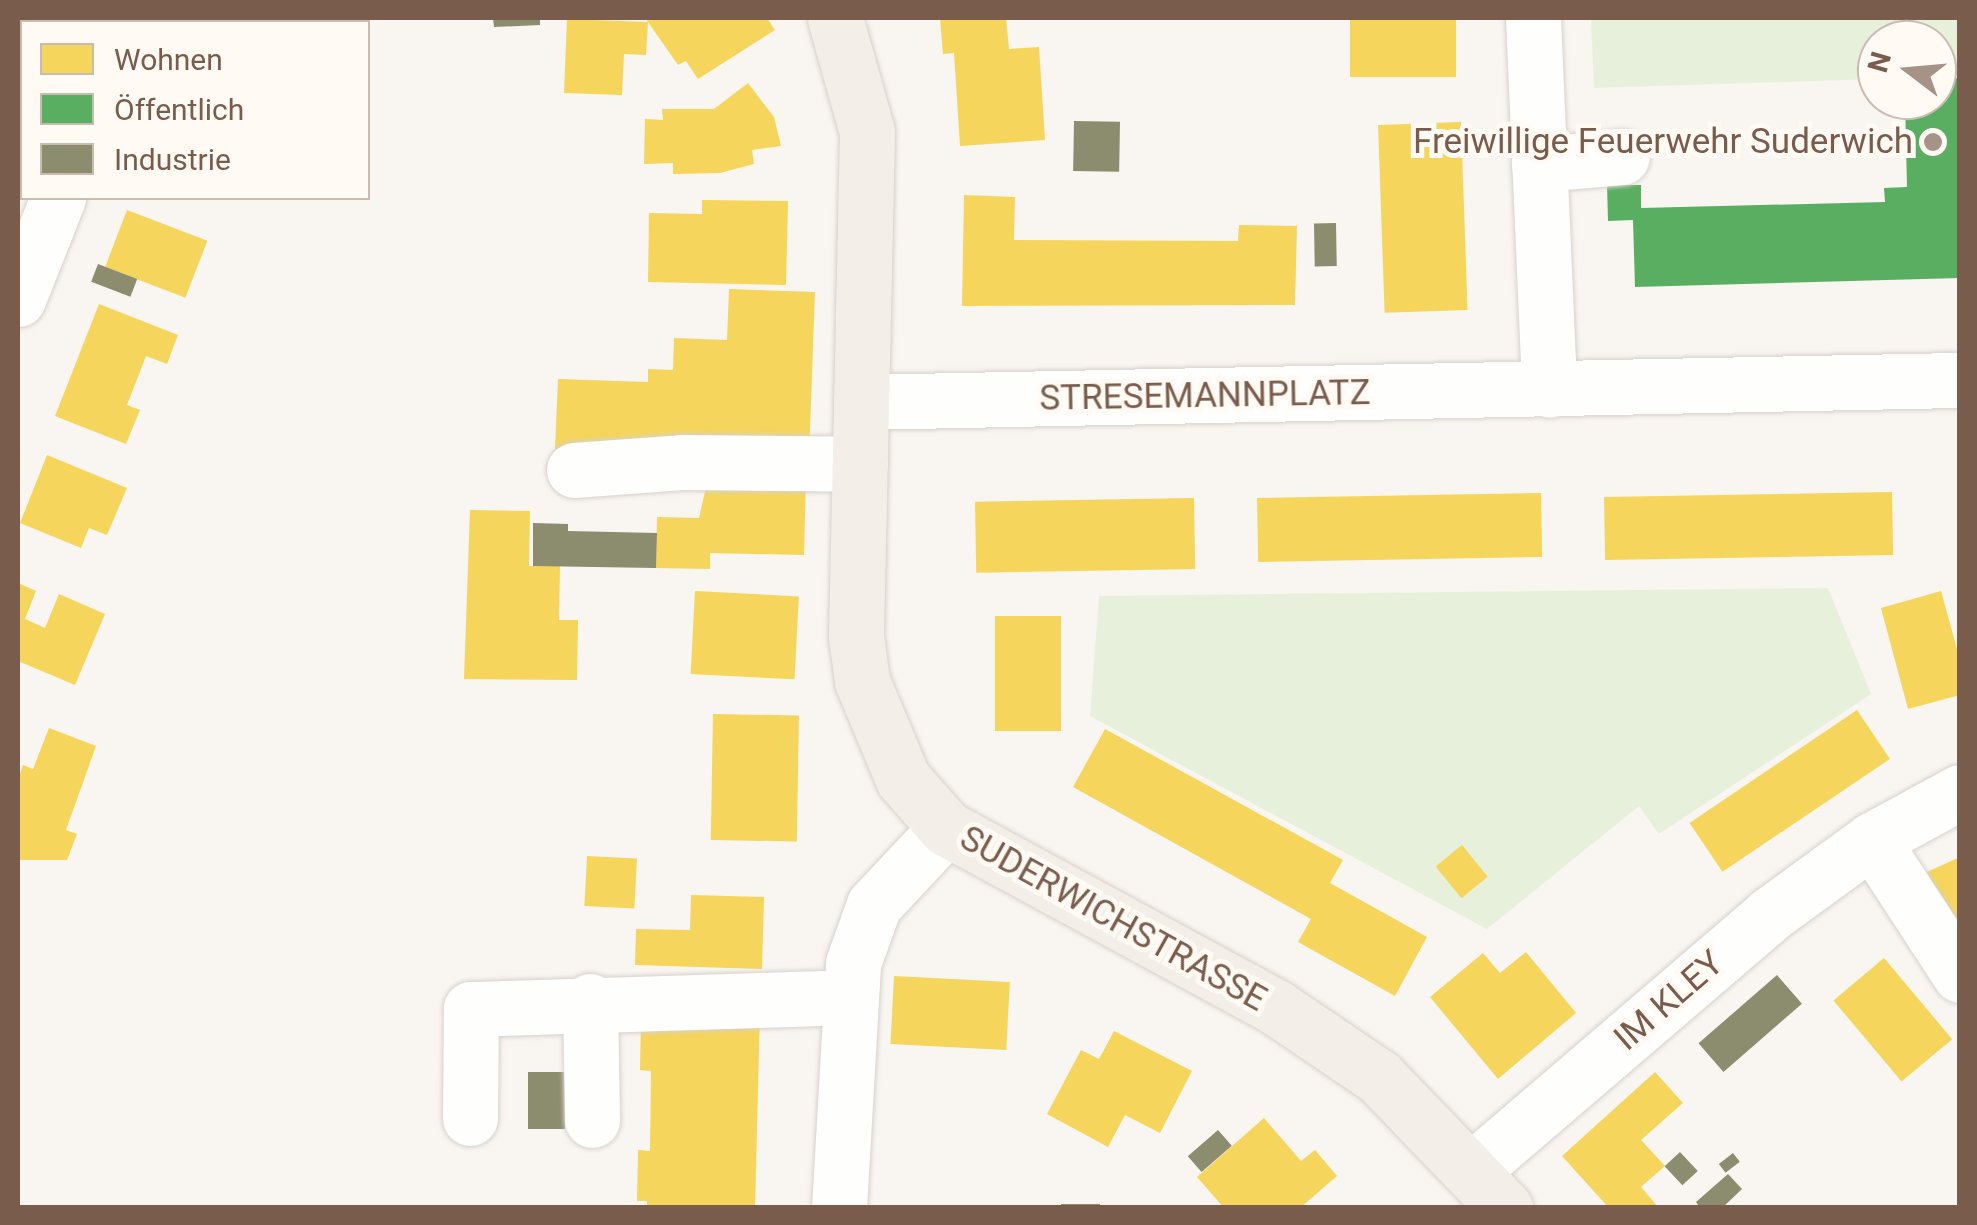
<!DOCTYPE html>
<meta charset="utf-8">
<style>
body{margin:0}
#map{position:relative;width:1977px;height:1225px;overflow:hidden;background:#f9f5f0;font-family:Roboto,sans-serif}
div>[style]{position:absolute}
[style*='--x']{left:calc(var(--x)*1px);top:calc(var(--y)*1px);width:calc(var(--w)*1px);rotate:calc(var(--a)*1deg)}
.green>*{inset:0;background:#e7f0db}
.homes>*{inset:0;background:#f6d55c;transform-origin:0 0}
.public>*{inset:0;background:#5aae61}
.industry>*{inset:0;background:#8c8c6e;transform-origin:0 0}
.roads{filter:drop-shadow(0 0 2px #d7d1cb) drop-shadow(0 0 2px #d7d1cb)}
.minor>*{height:55px;margin:-27.5px;padding:0 27.5px;transform-origin:27.5px;border-radius:27.5px;background:#fefefd}
.major>*{height:55px;margin:-27.5px;padding:0 27.5px;transform-origin:27.5px;border-radius:27.5px;background:#f3eee8}
.dots>*{width:28px;height:28px;translate:-50% -50%;box-sizing:border-box;border:5px solid #fffaf3;border-radius:50%}
span{translate:-50% -50%;white-space:nowrap;text-align:center;line-height:1.15;-webkit-text-stroke:10px #fffaf3;paint-order:stroke}
.poi-label{font-size:35px;color:#7a5c4d}
.right{translate:-100% -50%;text-align:right}
.street-label{font-size:35px;color:#7a5c4d}
.frame{position:absolute;inset:0;border:20px solid #7a5c4d;pointer-events:none}
.legend{position:absolute;left:20px;top:20px;width:350px;height:180px;box-sizing:border-box;background:#fffaf3;border:2px solid #cabbb1;margin:0;padding:12px 18px;list-style:none;font-size:30px;color:#7a5c4d}
.legend li{display:flex;align-items:center;gap:20px;height:50px}
.legend b{width:50px;border:2px solid #cabbb1}
.north{position:absolute;left:1857px;top:20px;width:100px;height:100px;box-sizing:border-box;background:#fffaf3;border:2px solid #cabbb1;border-radius:50%;rotate:286deg;font-size:28px;font-weight:700;line-height:40px;text-align:center;color:#7a5c4d}
.north::after{content:'';display:block;margin:auto;width:35px;height:45px;background:#a69286;clip-path:polygon(50% 0,100% 100%,50% 72%,0 100%)}
</style>
<div id="map">
<div class="green">
<i style="clip-path:polygon(1591px 18px,1959px 18px,1959px 76px,1937px 77px,1937px 40px,1877px 40px,1877px 79px,1594px 88px)"></i>
<i style="clip-path:polygon(1828px 588px,1871px 694px,1659px 834px,1639px 806px,1487px 929px,1090px 716px,1099px 596px)"></i>
</div>
<div class="homes">
<i style="clip-path:polygon(645px 18px,767px 18px,775px 30px,698px 79px,686px 61px,678px 65px,648px 22px,646px 55px,624px 54px,622px 95px,564px 93px,567px 19px,648px 22px)"></i>
<i style="clip-path:polygon(940px 18px,1006px 18px,1009px 49px,1039px 47px,1045px 140px,960px 146px,954px 53px,943px 54px)"></i>
<i style="left:1350px;top:18px;width:106px;height:59px"></i>
<i style="clip-path:polygon(748px 83px,774px 117px,781px 146px,752px 150px,754px 164px,720px 173px,673px 174px,673px 163px,644px 164px,645px 119px,663px 120px,662px 109px,714px 109px)"></i>
<i style="left:1461px;top:122px;width:188px;height:83px;rotate:88deg"></i>
<i style="clip-path:polygon(964px 195px,1015px 197px,1014px 240px,1238px 241px,1239px 225px,1297px 226px,1295px 305px,962px 306px)"></i>
<i style="clip-path:polygon(702px 200px,788px 201px,786px 285px,648px 282px,649px 213px,702px 214px)"></i>
<i style="left:127px;top:210px;width:86px;height:61px;rotate:21deg"></i>
<i style="clip-path:polygon(729px 289px,815px 292px,809px 457px,555px 449px,558px 379px,648px 382px,648px 369px,673px 370px,674px 338px,727px 340px)"></i>
<i style="clip-path:polygon(99px 304px,178px 335px,167px 364px,146px 356px,127px 405px,140px 410px,126px 444px,55px 416px)"></i>
<i style="clip-path:polygon(47px 455px,127px 488px,107px 535px,89px 528px,81px 548px,20px 523px)"></i>
<i style="clip-path:polygon(709px 474px,806px 475px,804px 555px,710px 553px,710px 569px,656px 568px,657px 517px,699px 518px)"></i>
<i style="left:1892px;top:492px;width:63px;height:288px;rotate:89deg"></i>
<i style="left:1541px;top:493px;width:64px;height:284px;rotate:89deg"></i>
<i style="left:1194px;top:498px;width:71px;height:219px;rotate:89deg"></i>
<i style="clip-path:polygon(470px 510px,530px 511px,529px 566px,560px 566px,559px 620px,578px 620px,577px 680px,464px 679px)"></i>
<i style="clip-path:polygon(18px 583px,36px 591px,25px 619px,45px 628px,59px 594px,105px 614px,75px 685px,18px 661px)"></i>
<i style="left:695px;top:591px;width:104px;height:83px;rotate:3deg"></i>
<i style="clip-path:polygon(1941px 591px,1960px 660px,1960px 695px,1908px 709px,1881px 608px)"></i>
<i style="left:1061px;top:616px;width:115px;height:66px;rotate:90deg"></i>
<i style="left:1857px;top:710px;width:59px;height:202px;rotate:56deg"></i>
<i style="left:713px;top:714px;width:86px;height:126px;rotate:1deg"></i>
<i style="clip-path:polygon(49px 728px,96px 746px,66px 830px,77px 834px,67px 860px,18px 860px,18px 780px,23px 765px,33px 769px)"></i>
<i style="clip-path:polygon(1105px 729px,1343px 860px,1330px 883px,1427px 937px,1395px 996px,1298px 942px,1311px 919px,1073px 787px)"></i>
<i style="left:1462px;top:845px;width:41px;height:34px;rotate:51deg"></i>
<i style="left:587px;top:856px;width:50px;height:50px;rotate:3deg"></i>
<i style="clip-path:polygon(1960px 857px,1960px 941px,1927px 872px)"></i>
<i style="clip-path:polygon(691px 895px,764px 897px,762px 969px,635px 965px,636px 929px,690px 930px)"></i>
<i style="clip-path:polygon(1526px 952px,1576px 1013px,1498px 1079px,1430px 997px,1483px 953px,1500px 973px)"></i>
<i style="left:1884px;top:958px;width:106px;height:66px;rotate:50deg"></i>
<i style="left:894px;top:976px;width:116px;height:68px;rotate:3deg"></i>
<i style="clip-path:polygon(760px 1010px,755px 1208px,647px 1208px,647px 1201px,637px 1201px,638px 1150px,650px 1151px,651px 1071px,640px 1070px,641px 1017px)"></i>
<i style="clip-path:polygon(1114px 1031px,1192px 1071px,1160px 1133px,1125px 1115px,1108px 1147px,1047px 1114px,1081px 1050px,1099px 1059px)"></i>
<i style="clip-path:polygon(1655px 1072px,1683px 1103px,1641px 1140px,1665px 1166px,1641px 1187px,1659px 1208px,1609px 1208px,1562px 1156px)"></i>
<i style="clip-path:polygon(1264px 1118px,1301px 1161px,1315px 1150px,1337px 1176px,1300px 1208px,1224px 1208px,1197px 1177px)"></i>
</div>
<div class="public">
<i style="clip-path:polygon(1960px 78px,1960px 278px,1635px 287px,1633px 220px,1608px 221px,1607px 185px,1641px 185px,1641px 208px,1885px 202px,1884px 188px,1907px 187px,1905px 100px,1937px 100px,1937px 79px)"></i>
</div>
<div class="industry">
<i style="clip-path:polygon(493px 18px,540px 18px,540px 25px,494px 27px)"></i>
<i style="left:1074px;top:121px;width:46px;height:50px;rotate:1deg"></i>
<i style="left:1336px;top:223px;width:43px;height:22px;rotate:89deg"></i>
<i style="left:98px;top:264px;width:42px;height:19px;rotate:21deg"></i>
<i style="clip-path:polygon(533px 523px,568px 524px,568px 531px,657px 533px,656px 568px,533px 566px)"></i>
<i style="left:1777px;top:975px;width:38px;height:104px;rotate:49deg"></i>
<i style="left:528px;top:1072px;width:37px;height:57px"></i>
<i style="left:1218px;top:1130px;width:21px;height:40px;rotate:49deg"></i>
<i style="left:1680px;top:1152px;width:26px;height:21px;rotate:47deg"></i>
<i style="left:1733px;top:1153px;width:11px;height:18px;rotate:52deg"></i>
<i style="clip-path:polygon(1728px 1174px,1742px 1189px,1722px 1208px,1700px 1208px,1696px 1202px)"></i>
<i style="left:1061px;top:1204px;width:39px;height:4px"></i>
</div>
<div class="roads">
<div class="minor">
<i style="--x:1533;--y:18;--w:372;--a:87.5"></i>
<i style="--x:125;--y:22;--w:4;--a:-63"></i>
<i style="--x:18;--y:82;--w:4;--a:27"></i>
<i style="--x:1539;--y:164;--w:83;--a:-4.8"></i>
<i style="--x:18;--y:299;--w:109;--a:-68.4"></i>
<i style="--x:861;--y:402;--w:1099;--a:-1.15"></i>
<i style="--x:574;--y:470;--w:108;--a:-4.2"></i>
<i style="--x:682;--y:462;--w:178;--a:0.6"></i>
<i style="--x:1872;--y:840;--w:161;--a:56.9"></i>
<i style="--x:590;--y:1001;--w:119;--a:89"></i>
<i style="--x:470;--y:1118;--w:109;--a:-89.5"></i>
<i style="--x:471;--y:1009;--w:380;--a:-1.8"></i>
<i style="--x:1472;--y:1170;--w:391;--a:-40.6"></i>
<i style="--x:1769;--y:915;--w:127;--a:-36.1"></i>
<i style="--x:1872;--y:840;--w:100;--a:-28.6"></i>
<i style="--x:839;--y:1208;--w:245;--a:-86.7"></i>
<i style="--x:853;--y:963;--w:62;--a:-70.1"></i>
<i style="--x:874;--y:905;--w:105;--a:-46.9"></i>
</div>
<div class="major">
<i style="--x:835;--y:18;--w:118;--a:74.3"></i>
<i style="--x:867;--y:132;--w:504;--a:91.25"></i>
<i style="--x:856;--y:636;--w:45;--a:82.4"></i>
<i style="--x:862;--y:681;--w:106;--a:67.3"></i>
<i style="--x:903;--y:779;--w:65;--a:48.7"></i>
<i style="--x:946;--y:828;--w:377;--a:28.5"></i>
<i style="--x:1277;--y:1008;--w:123;--a:34.1"></i>
<i style="--x:1379;--y:1077;--w:182;--a:46.1"></i>
</div>
</div>
<div class="dots">
<i style="left:1933px;top:142px;background:#a69286"></i>
</div>
<div class="poi-label">
<span class="right" style="left:1913px;top:142px">Freiwillige Feuerwehr Suderwich</span>
</div>
<div class="street-label">
<span style="left:1205px;top:396px;rotate:-1deg">STRESEMANNPLATZ</span>
<span style="left:1113px;top:919px;rotate:29deg">SUDERWICHSTRASSE</span>
<span style="left:1669px;top:1001px;rotate:-41deg">IM KLEY</span>
</div>
<div class="frame"></div>
<ul class="legend">
<li><b style="height:28px;background:#f6d55c"></b>Wohnen</li>
<li><b style="height:28px;background:#5aae61"></b>Öffentlich</li>
<li><b style="height:28px;background:#8c8c6e"></b>Industrie</li>
</ul>
<div class="north">N</div>
</div>
